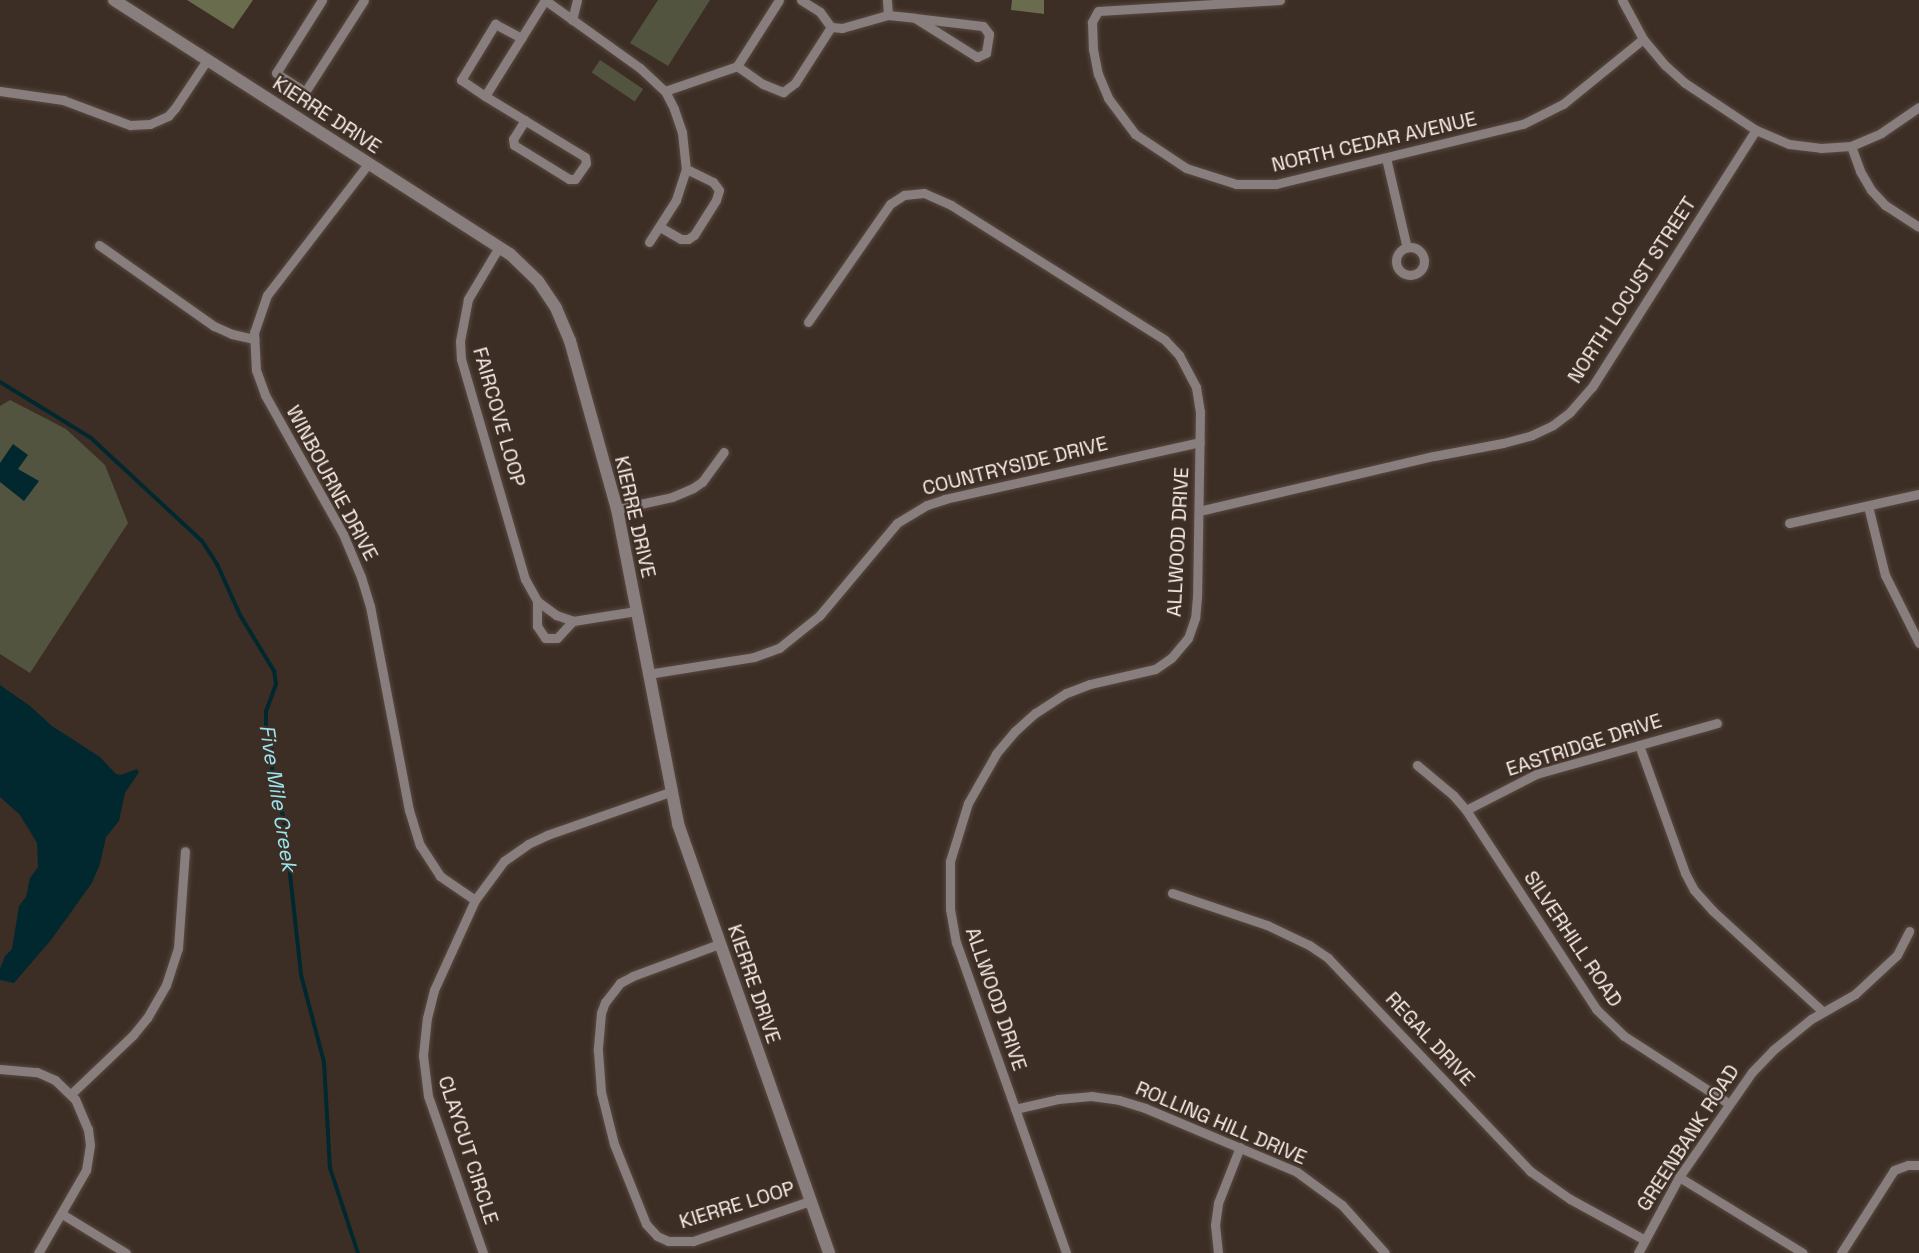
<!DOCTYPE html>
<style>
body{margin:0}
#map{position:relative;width:1919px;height:1253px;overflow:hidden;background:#3d2e25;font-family:"Space Grotesk",sans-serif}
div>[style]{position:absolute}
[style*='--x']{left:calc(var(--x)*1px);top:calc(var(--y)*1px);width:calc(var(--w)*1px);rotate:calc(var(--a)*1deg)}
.green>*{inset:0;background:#52543f;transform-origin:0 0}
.forest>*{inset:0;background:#696c4d}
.water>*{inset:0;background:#00282e}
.stream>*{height:4px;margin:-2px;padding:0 2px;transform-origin:2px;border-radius:2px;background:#00282e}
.roads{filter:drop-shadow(0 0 2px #584941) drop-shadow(0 0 2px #584941)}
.minor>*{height:9px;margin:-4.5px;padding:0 4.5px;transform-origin:4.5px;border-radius:4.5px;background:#887e7d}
.minor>.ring{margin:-4.5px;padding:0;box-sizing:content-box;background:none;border:9px solid #887e7d;border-radius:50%}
.tertiary>*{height:12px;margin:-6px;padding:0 6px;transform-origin:6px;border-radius:6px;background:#887e7d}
span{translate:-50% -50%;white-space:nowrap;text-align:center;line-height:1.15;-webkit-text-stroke:4.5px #3d2e25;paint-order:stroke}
.street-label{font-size:20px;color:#fbf1eb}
.water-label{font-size:21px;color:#9ae6f0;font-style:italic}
</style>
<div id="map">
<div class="green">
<i style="clip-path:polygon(658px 0,710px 0,668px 66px,630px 43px)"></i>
<i style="left:600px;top:60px;width:52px;height:15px;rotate:34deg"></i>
<i style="clip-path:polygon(10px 400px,66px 429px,105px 465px,128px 523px,30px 673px,0 654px,0 406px)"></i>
</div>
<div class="forest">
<i style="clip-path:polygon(187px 0,253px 0,233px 29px)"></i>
<i style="clip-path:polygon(1012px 0,1044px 0,1044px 14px,1011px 10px)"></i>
</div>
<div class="water">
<i style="clip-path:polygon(13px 444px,28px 455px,18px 469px,39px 481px,24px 501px,0 482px,0 463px)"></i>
<i style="clip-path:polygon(0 685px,30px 706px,52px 726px,100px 757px,116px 774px,121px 775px,137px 769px,139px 772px,125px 793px,119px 821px,106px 837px,100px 864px,92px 883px,51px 940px,14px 983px,0 980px,0 969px,5px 956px,12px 949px,19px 906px,26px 897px,30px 878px,38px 867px,37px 843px,20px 815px,0 797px)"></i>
</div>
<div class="stream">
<i style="--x:0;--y:382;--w:107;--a:31.6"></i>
<i style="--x:91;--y:438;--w:151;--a:42.9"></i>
<i style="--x:202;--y:541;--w:27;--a:57"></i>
<i style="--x:217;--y:564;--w:56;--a:65.7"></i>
<i style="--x:240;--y:615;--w:66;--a:58.7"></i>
<i style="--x:274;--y:671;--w:13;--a:81"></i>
<i style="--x:276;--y:684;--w:29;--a:110"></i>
<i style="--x:266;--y:711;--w:15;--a:90"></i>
<i style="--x:266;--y:726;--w:28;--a:75"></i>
<i style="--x:273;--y:753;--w:21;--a:93"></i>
<i style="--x:272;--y:774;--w:48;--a:75.4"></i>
<i style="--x:284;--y:820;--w:156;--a:83.7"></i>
<i style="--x:301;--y:975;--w:90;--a:75.2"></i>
<i style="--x:324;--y:1062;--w:106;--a:86.8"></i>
<i style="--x:330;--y:1168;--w:89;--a:71.8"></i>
</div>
<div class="roads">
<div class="minor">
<i style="--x:322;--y:0;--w:86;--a:122.2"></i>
<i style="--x:276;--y:73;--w:35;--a:33"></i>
<i style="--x:305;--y:92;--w:109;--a:-57.3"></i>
<i style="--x:545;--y:0;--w:117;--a:35.6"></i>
<i style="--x:640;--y:68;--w:34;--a:43"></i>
<i style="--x:665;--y:91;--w:20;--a:63"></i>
<i style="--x:674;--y:109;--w:24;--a:71"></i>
<i style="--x:682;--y:132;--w:37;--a:84"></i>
<i style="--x:686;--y:169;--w:33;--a:108"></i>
<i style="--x:676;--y:200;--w:50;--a:122.7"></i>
<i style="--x:801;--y:0;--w:22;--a:32"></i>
<i style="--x:820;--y:12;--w:19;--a:54"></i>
<i style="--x:831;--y:27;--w:11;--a:5"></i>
<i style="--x:842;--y:28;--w:48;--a:-15.8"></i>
<i style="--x:888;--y:15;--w:15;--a:-94"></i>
<i style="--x:1280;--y:0;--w:182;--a:176.5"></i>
<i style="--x:1098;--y:11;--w:13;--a:119"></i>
<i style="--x:1092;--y:22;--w:27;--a:88"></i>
<i style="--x:1093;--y:49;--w:25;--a:79"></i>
<i style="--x:1098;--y:74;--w:26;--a:67"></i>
<i style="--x:1108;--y:98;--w:45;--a:53.1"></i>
<i style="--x:1135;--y:134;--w:61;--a:33.7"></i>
<i style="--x:1186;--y:168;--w:52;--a:17.7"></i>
<i style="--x:1236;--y:184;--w:40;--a:0"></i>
<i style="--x:1276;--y:184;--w:254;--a:-13.7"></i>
<i style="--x:1523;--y:124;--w:45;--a:-26.6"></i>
<i style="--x:1563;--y:104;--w:103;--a:-39.1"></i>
<i style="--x:1622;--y:0;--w:44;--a:61.7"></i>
<i style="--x:1643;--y:39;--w:35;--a:50"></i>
<i style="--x:1666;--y:66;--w:25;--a:42"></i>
<i style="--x:1685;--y:83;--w:85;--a:33.5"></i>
<i style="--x:1756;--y:130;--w:36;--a:23"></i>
<i style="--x:1789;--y:144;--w:32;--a:7"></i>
<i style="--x:1821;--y:148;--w:30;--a:-4"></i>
<i style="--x:1851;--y:146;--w:33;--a:-23"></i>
<i style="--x:1881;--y:133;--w:46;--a:-34.4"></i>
<i style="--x:888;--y:15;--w:27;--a:6"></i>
<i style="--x:915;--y:18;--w:68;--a:6.7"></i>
<i style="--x:983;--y:26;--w:10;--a:53"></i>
<i style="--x:989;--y:34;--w:19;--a:99"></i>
<i style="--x:986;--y:53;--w:10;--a:156"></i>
<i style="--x:977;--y:57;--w:73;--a:-147.8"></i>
<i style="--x:572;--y:20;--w:21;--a:-76"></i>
<i style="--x:737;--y:66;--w:32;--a:35"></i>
<i style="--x:763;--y:84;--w:22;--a:22"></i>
<i style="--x:783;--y:92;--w:15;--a:-37"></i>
<i style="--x:795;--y:83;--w:67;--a:-57.3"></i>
<i style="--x:0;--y:91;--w:64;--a:8.1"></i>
<i style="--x:63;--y:100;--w:72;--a:20.5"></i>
<i style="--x:130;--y:125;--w:20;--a:-3"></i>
<i style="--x:150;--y:124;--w:20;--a:-24"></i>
<i style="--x:168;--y:116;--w:11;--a:-49"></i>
<i style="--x:175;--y:108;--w:58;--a:-56.3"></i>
<i style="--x:665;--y:91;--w:76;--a:-19.1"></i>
<i style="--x:737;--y:66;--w:78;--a:-57.5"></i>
<i style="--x:485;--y:96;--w:29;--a:-146"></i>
<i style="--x:461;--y:80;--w:66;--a:-58.7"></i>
<i style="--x:495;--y:24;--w:30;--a:28"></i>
<i style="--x:525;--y:120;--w:22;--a:122"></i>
<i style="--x:513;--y:139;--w:6;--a:81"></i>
<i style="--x:514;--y:145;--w:65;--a:31.7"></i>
<i style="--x:569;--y:179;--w:6;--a:0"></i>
<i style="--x:575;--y:179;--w:19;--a:-55"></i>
<i style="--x:586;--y:163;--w:6;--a:-99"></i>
<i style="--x:585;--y:157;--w:117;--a:-148.6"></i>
<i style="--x:485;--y:96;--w:113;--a:-58"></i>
<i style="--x:1851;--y:146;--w:27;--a:70"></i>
<i style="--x:1860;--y:171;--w:22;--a:60"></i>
<i style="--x:1871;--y:190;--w:21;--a:47"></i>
<i style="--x:1885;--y:205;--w:40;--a:32.9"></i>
<i style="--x:1386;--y:158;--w:92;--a:76.9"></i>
<i style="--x:368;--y:164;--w:165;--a:127.6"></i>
<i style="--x:267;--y:295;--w:39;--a:109"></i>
<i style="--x:254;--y:332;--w:38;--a:87"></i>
<i style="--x:256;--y:370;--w:27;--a:70"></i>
<i style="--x:265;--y:395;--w:159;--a:60.7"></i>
<i style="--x:343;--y:534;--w:47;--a:67.3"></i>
<i style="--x:361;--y:577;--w:30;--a:73"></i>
<i style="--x:370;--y:606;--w:208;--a:79.2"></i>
<i style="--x:409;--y:810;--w:37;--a:73"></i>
<i style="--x:420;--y:845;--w:37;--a:57"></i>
<i style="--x:440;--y:876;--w:42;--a:34.4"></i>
<i style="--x:660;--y:227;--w:24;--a:30"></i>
<i style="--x:681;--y:239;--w:7;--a:0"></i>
<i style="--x:688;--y:239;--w:7;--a:-34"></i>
<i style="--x:694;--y:235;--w:41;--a:-57.8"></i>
<i style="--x:716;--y:200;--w:10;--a:-73"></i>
<i style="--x:719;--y:190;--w:10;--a:-127"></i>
<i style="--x:713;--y:182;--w:30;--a:-154"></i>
<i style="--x:99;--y:245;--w:141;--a:35.2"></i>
<i style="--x:214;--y:326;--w:20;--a:24"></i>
<i style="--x:232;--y:334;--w:23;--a:13"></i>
<i style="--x:499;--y:247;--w:61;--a:120.8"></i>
<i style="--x:468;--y:299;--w:43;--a:100.8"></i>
<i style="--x:460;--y:341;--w:18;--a:87"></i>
<i style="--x:461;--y:359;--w:229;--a:73.8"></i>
<i style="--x:525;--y:579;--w:25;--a:61"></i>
<i style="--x:537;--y:601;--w:24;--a:36"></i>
<i style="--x:556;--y:615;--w:18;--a:19"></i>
<i style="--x:573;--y:621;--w:64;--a:-9"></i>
<i class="ring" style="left:1396px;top:247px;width:19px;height:19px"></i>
<i style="--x:808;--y:322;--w:144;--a:-55.2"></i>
<i style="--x:890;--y:204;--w:17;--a:-33"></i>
<i style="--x:904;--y:195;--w:20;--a:-6"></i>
<i style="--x:924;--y:193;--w:30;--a:24"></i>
<i style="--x:951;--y:205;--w:253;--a:32.2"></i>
<i style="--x:1165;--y:340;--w:21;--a:47"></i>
<i style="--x:1179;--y:355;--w:36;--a:62"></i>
<i style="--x:1196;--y:387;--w:24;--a:81"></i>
<i style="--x:1200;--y:411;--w:186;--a:90.9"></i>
<i style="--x:1197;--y:597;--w:21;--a:95"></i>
<i style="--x:1195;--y:618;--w:21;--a:109"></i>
<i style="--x:1188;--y:638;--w:26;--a:130"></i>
<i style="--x:1171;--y:658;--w:19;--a:145"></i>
<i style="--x:1155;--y:669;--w:67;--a:167"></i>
<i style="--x:1090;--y:684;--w:26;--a:159"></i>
<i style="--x:1066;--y:693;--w:37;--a:147"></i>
<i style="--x:1035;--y:713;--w:27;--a:138"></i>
<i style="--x:1015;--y:731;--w:30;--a:130"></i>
<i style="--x:996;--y:754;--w:56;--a:119.7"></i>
<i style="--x:968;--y:803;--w:61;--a:107.2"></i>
<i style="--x:950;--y:861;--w:48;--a:90"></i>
<i style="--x:950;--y:909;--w:34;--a:80"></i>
<i style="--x:956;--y:942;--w:330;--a:70.5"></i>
<i style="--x:1868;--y:506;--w:71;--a:76.2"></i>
<i style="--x:1885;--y:575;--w:76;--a:63.4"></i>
<i style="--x:617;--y:509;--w:56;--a:-12.3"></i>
<i style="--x:672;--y:497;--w:23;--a:-23"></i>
<i style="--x:693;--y:488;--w:11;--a:-34"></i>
<i style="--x:702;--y:482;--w:37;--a:-54"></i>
<i style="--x:1199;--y:511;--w:241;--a:-13.2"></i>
<i style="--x:1434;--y:456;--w:70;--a:-10.7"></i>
<i style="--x:1503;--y:443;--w:30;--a:-15"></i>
<i style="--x:1532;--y:435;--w:23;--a:-25"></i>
<i style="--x:1553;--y:425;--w:21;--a:-37"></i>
<i style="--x:1570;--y:412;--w:33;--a:-49"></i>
<i style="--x:1592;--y:387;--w:305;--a:-57.5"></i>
<i style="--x:1789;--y:523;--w:133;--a:-12.6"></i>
<i style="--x:537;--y:601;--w:25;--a:90"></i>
<i style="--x:537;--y:626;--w:14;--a:56"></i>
<i style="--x:545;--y:638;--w:12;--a:0"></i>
<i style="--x:557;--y:638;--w:23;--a:-47"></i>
<i style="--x:648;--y:674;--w:107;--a:-9.1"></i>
<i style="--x:754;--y:657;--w:27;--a:-20"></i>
<i style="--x:779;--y:648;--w:51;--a:-38.7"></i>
<i style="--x:819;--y:616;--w:121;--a:-50"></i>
<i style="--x:897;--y:523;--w:35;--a:-31"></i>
<i style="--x:927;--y:505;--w:19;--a:-18"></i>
<i style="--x:945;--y:499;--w:261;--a:-12.6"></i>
<i style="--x:1639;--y:745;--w:136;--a:70.2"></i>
<i style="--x:1685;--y:873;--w:19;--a:62"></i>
<i style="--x:1694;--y:890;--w:28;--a:48"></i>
<i style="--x:1713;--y:911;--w:148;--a:42.5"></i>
<i style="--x:1417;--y:765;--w:47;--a:39.8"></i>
<i style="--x:1453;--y:795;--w:20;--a:49"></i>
<i style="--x:1466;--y:810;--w:238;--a:56.8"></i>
<i style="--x:1596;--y:1009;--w:39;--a:44"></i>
<i style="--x:1624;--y:1036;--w:124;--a:32.8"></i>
<i style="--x:1466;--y:810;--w:79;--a:-27.2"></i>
<i style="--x:1536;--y:774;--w:188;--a:-15.7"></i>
<i style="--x:1172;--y:893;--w:100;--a:18.6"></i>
<i style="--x:1267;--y:925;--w:47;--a:25.5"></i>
<i style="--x:1309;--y:945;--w:23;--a:34"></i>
<i style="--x:1328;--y:958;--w:294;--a:46.5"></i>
<i style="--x:1530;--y:1171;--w:49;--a:35"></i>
<i style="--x:1570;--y:1199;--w:85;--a:28.7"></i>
<i style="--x:719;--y:944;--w:92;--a:159.6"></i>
<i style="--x:633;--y:976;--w:15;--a:152"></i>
<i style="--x:620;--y:983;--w:24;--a:128"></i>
<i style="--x:605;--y:1002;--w:12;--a:110"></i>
<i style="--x:601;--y:1013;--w:38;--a:95"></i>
<i style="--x:598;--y:1051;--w:41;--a:85.8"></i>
<i style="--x:601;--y:1092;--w:54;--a:76"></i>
<i style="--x:614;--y:1144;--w:86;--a:68.2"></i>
<i style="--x:646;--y:1224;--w:16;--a:47"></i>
<i style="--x:657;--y:1236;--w:12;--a:24"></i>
<i style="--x:668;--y:1241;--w:25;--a:0"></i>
<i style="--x:693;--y:1241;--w:124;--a:-18.9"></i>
<i style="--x:0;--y:1069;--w:37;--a:5"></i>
<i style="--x:37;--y:1072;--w:20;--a:24"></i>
<i style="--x:55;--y:1080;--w:28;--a:44"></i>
<i style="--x:75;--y:1099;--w:33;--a:67"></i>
<i style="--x:88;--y:1129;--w:16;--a:83"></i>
<i style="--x:90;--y:1145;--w:25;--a:99"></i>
<i style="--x:86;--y:1170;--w:96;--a:120"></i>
<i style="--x:71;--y:1094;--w:86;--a:-43.6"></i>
<i style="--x:133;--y:1035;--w:22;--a:-51"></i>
<i style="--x:147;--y:1018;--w:38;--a:-60"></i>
<i style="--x:166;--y:985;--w:39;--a:-72"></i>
<i style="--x:178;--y:948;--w:97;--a:-85.9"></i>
<i style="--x:1015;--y:1109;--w:44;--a:-13.1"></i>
<i style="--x:1058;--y:1099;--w:33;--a:-5"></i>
<i style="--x:1091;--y:1096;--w:28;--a:8"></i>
<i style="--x:1119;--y:1100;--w:27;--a:17"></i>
<i style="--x:1145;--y:1108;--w:165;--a:22.8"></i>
<i style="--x:1297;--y:1172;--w:56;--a:36.3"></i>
<i style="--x:1342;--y:1205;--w:64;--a:48.1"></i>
<i style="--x:1679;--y:1177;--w:145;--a:31.5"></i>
<i style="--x:62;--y:1214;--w:75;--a:31.4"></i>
<i style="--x:483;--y:1253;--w:166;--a:-109.3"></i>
<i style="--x:428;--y:1096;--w:41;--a:-97"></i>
<i style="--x:423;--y:1055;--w:37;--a:-84"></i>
<i style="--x:427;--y:1018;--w:29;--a:-76"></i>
<i style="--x:434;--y:990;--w:99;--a:-65.5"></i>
<i style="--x:475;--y:900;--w:49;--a:-53.4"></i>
<i style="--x:504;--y:861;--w:29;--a:-35"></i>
<i style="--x:528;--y:844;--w:21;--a:-25"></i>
<i style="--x:547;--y:835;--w:130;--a:-19.3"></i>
<i style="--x:1218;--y:1253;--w:28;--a:-96"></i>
<i style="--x:1215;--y:1225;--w:22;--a:-82"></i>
<i style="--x:1218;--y:1203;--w:60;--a:-68.6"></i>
<i style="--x:1638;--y:1253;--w:86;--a:-61.7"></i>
<i style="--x:1679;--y:1177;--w:128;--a:-55.2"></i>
<i style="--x:1752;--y:1072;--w:30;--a:-46"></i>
<i style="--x:1773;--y:1050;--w:49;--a:-39.2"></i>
<i style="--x:1811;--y:1019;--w:51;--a:-29.6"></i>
<i style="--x:1855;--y:994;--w:57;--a:-42.9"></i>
<i style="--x:1897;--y:955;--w:27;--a:-63"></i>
<i style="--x:1841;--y:1253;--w:98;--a:-57.4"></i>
<i style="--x:1894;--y:1170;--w:15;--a:-20"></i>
<i style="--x:1908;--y:1165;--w:11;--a:0"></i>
</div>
<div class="tertiary">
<i style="--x:114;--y:0;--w:470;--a:32.7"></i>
<i style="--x:510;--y:254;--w:39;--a:44"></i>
<i style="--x:538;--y:281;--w:32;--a:56"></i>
<i style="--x:556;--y:308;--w:36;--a:67"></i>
<i style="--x:570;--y:341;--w:174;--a:74.4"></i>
<i style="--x:617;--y:509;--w:321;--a:79"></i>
<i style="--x:678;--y:824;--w:455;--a:70.6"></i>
</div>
</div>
<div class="street-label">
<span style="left:327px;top:115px;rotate:33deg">KIERRE DRIVE</span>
<span style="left:1374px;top:142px;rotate:-13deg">NORTH CEDAR AVENUE</span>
<span style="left:1632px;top:290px;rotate:-57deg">NORTH LOCUST STREET</span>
<span style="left:499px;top:417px;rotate:74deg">FAIRCOVE LOOP</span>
<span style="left:1015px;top:466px;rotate:-14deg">COUNTRYSIDE DRIVE</span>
<span style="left:332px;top:483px;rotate:62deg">WINBOURNE DRIVE</span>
<span style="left:635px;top:517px;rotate:77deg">KIERRE DRIVE</span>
<span style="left:1178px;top:542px;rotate:-87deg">ALLWOOD DRIVE</span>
<span style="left:1584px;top:745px;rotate:-18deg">EASTRIDGE DRIVE</span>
<span style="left:1573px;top:939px;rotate:56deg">SILVERHILL ROAD</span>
<span style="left:754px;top:984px;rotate:71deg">KIERRE DRIVE</span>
<span style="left:996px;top:999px;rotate:71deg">ALLWOOD DRIVE</span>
<span style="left:1430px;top:1039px;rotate:47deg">REGAL DRIVE</span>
<span style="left:1221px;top:1123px;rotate:23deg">ROLLING HILL DRIVE</span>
<span style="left:1688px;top:1138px;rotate:-57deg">GREENBANK ROAD</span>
<span style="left:468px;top:1150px;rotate:72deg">CLAYCUT CIRCLE</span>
<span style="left:737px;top:1205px;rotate:-17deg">KIERRE LOOP</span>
</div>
<div class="water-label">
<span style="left:278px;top:798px;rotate:81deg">Five Mile Creek</span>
</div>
</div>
